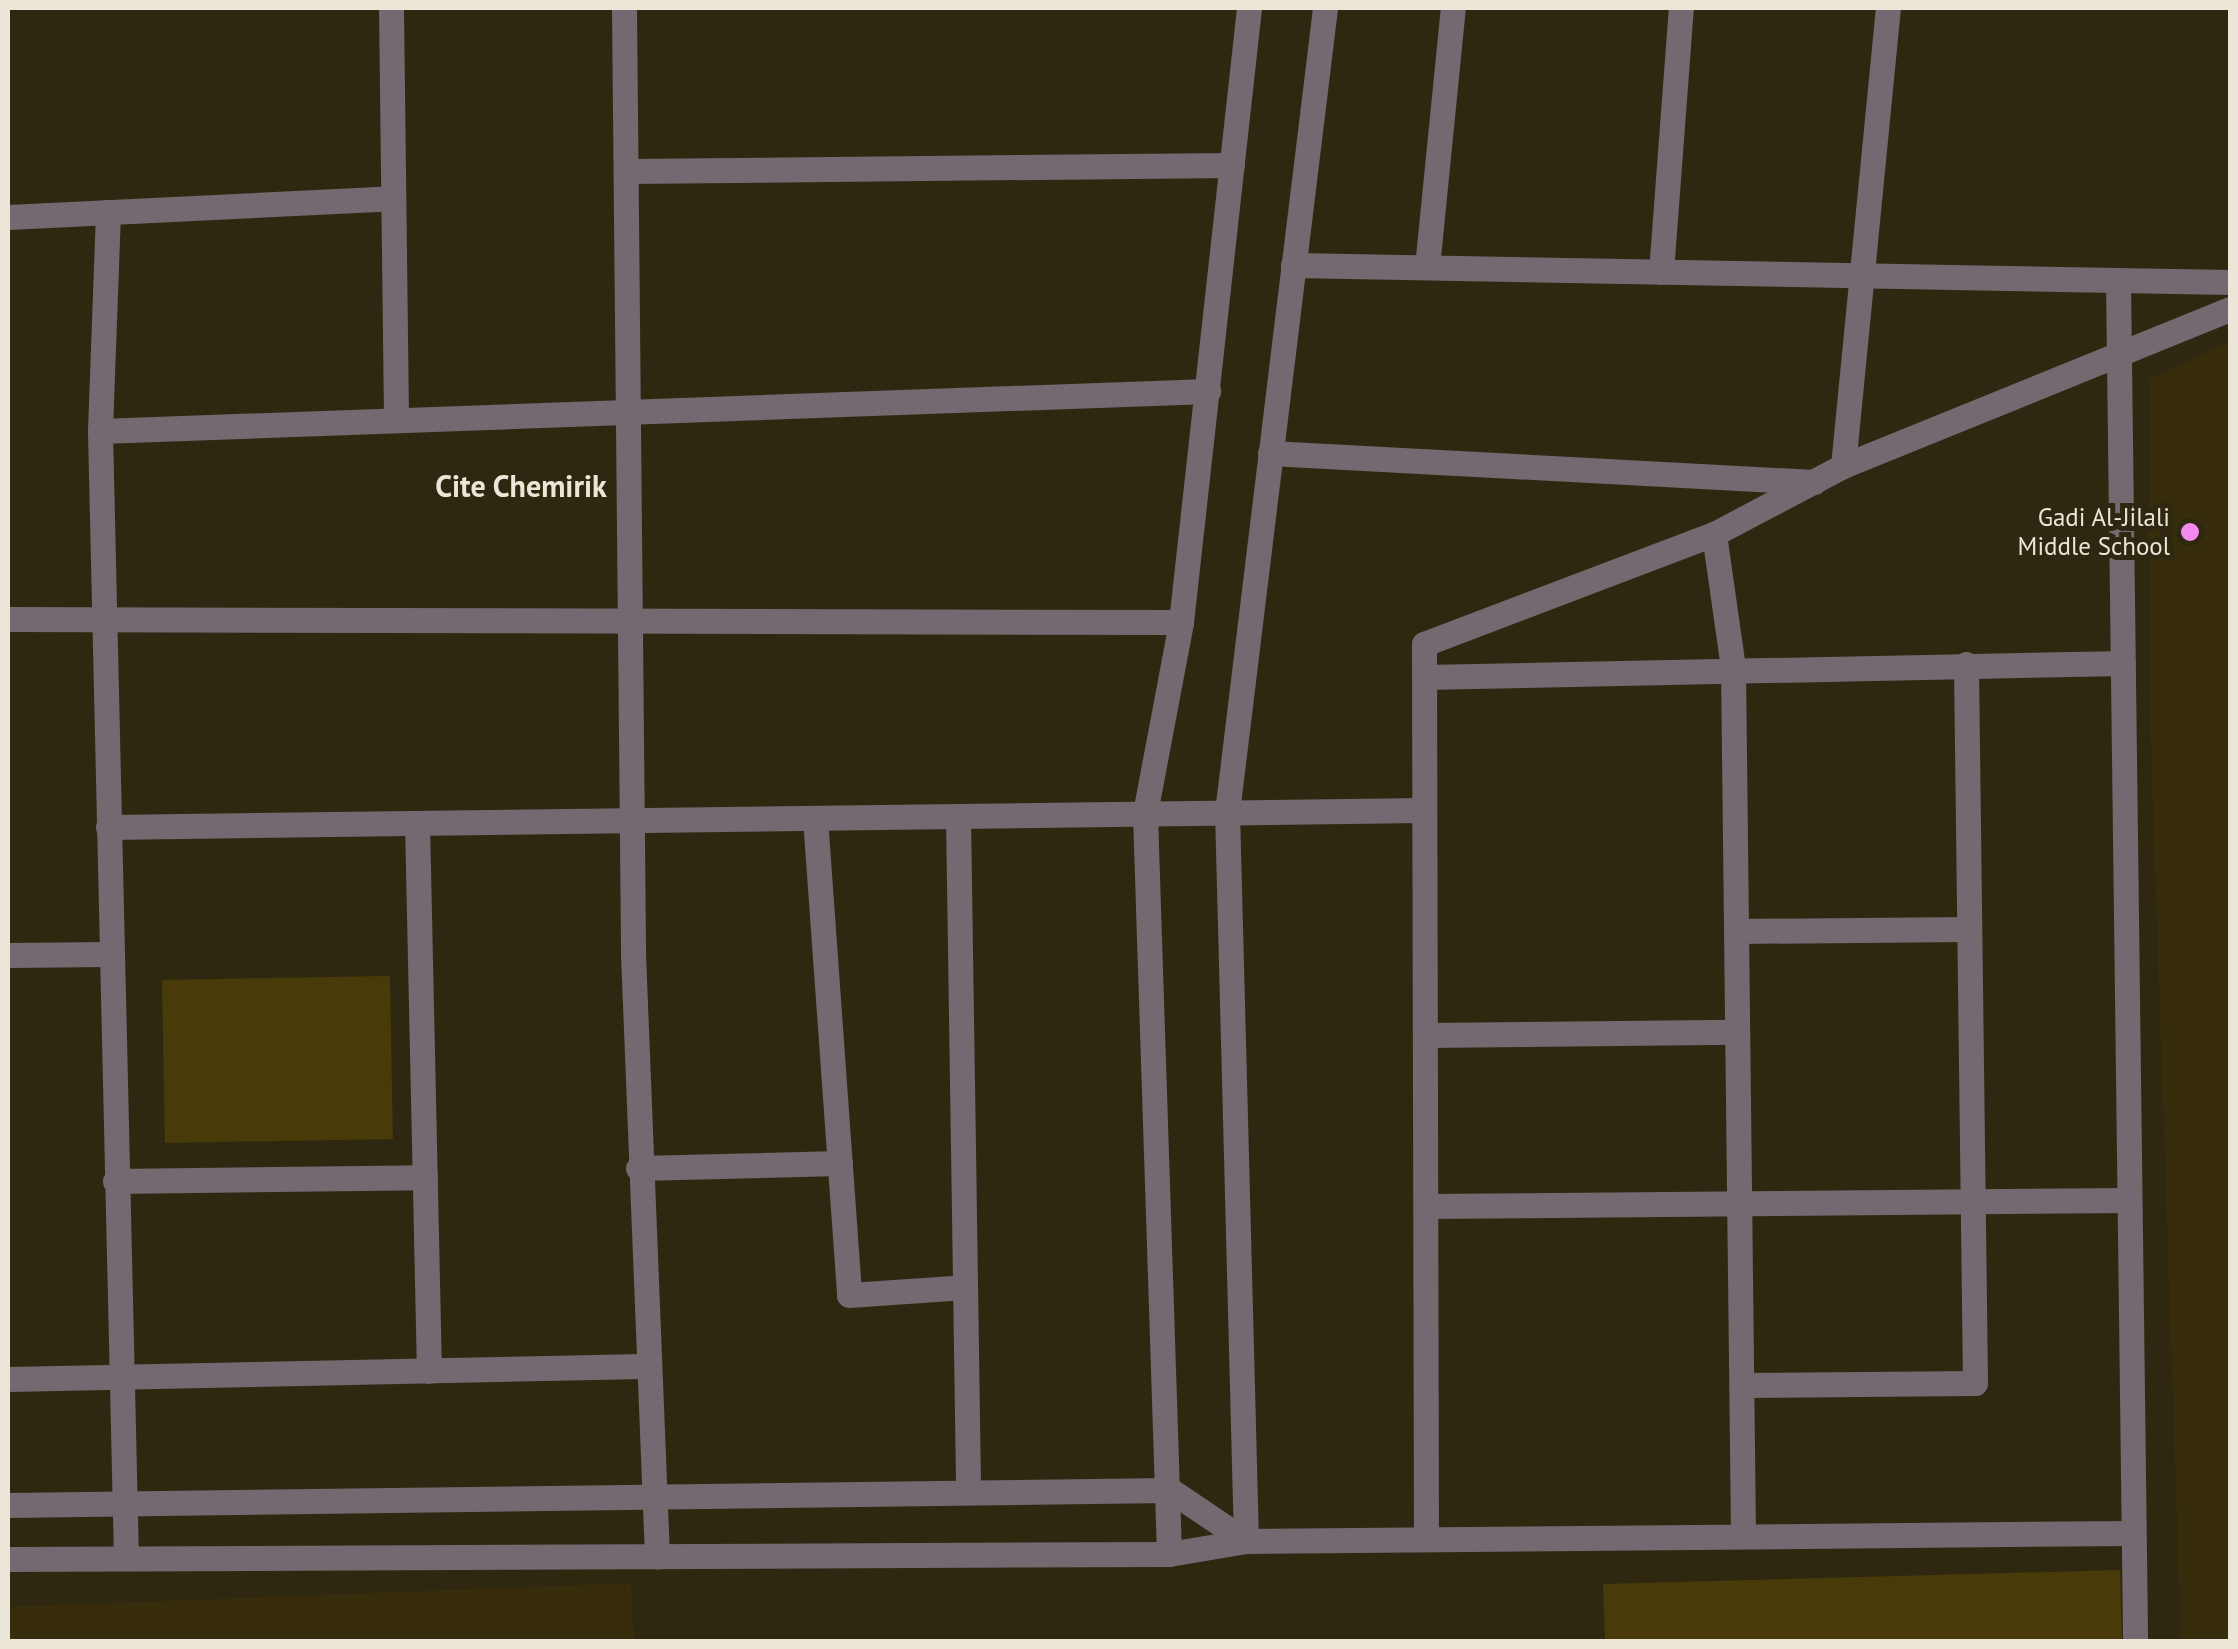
<!DOCTYPE html>
<style>
body{margin:0}
#map{position:relative;width:2238px;height:1649px;overflow:hidden;background:#2f2810;font-family:"PT Sans",sans-serif}
div>[style]{position:absolute}
[style*='--x']{left:calc(var(--x)*1px);top:calc(var(--y)*1px);width:calc(var(--w)*1px);rotate:calc(var(--a)*1deg)}
.built>*{inset:0;background:#372d0d}
.green>*{inset:0;background:#493b09;transform-origin:0 0}
.minor>*{height:25px;margin:-12.5px;padding:0 12.5px;transform-origin:12.5px;border-radius:12.5px;background:#726971}
.dots>*{width:28px;height:28px;translate:-50% -50%;box-sizing:border-box;border:5px solid #2f2810;border-radius:50%}
span{translate:-50% -50%;white-space:nowrap;text-align:center;line-height:1.15;-webkit-text-stroke:10px #2f2810;paint-order:stroke}
.poi-label{font-size:25px;color:#ebe6d8}
.right{translate:-100% -50%;text-align:right}
.quarter-label{font-size:30px;color:#ebe6d8;font-weight:700}
.frame{position:absolute;inset:0;border:10px solid #ebe6d8;pointer-events:none}
</style>
<div id="map">
<div class="built">
<i style="clip-path:polygon(2230px 341px,2230px 1641px,2181px 1642px,2149px 686px,2149px 379px)"></i>
<i style="clip-path:polygon(631px 1583px,634px 1641px,8px 1641px,8px 1607px)"></i>
</div>
<div class="green">
<i style="left:390px;top:976px;width:163px;height:228px;rotate:89deg"></i>
<i style="clip-path:polygon(2120px 1570px,2122px 1641px,1605px 1641px,1603px 1584px)"></i>
</div>
<div class="minor">
<i style="--x:391;--y:8;--w:412;--a:89.3"></i>
<i style="--x:624;--y:8;--w:946;--a:89.45"></i>
<i style="--x:633;--y:954;--w:603;--a:87.72"></i>
<i style="--x:626;--y:171;--w:606;--a:-0.57"></i>
<i style="--x:108;--y:212;--w:219;--a:92.1"></i>
<i style="--x:100;--y:431;--w:1127;--a:88.68"></i>
<i style="--x:8;--y:217;--w:385;--a:-2.8"></i>
<i style="--x:1293;--y:265;--w:937;--a:1.04"></i>
<i style="--x:1427;--y:267;--w:260;--a:-84.3"></i>
<i style="--x:1661;--y:272;--w:265;--a:-85.7"></i>
<i style="--x:2118;--y:280;--w:1362;--a:89.28"></i>
<i style="--x:100;--y:431;--w:1109;--a:-2.07"></i>
<i style="--x:1270;--y:453;--w:545;--a:3.05"></i>
<i style="--x:1843;--y:466;--w:460;--a:-84.4"></i>
<i style="--x:1714;--y:534;--w:134;--a:81.9"></i>
<i style="--x:1733;--y:667;--w:869;--a:89.34"></i>
<i style="--x:8;--y:619;--w:1173;--a:0.15"></i>
<i style="--x:1424;--y:677;--w:699;--a:-1.15"></i>
<i style="--x:958;--y:816;--w:669;--a:89.14"></i>
<i style="--x:815;--y:818;--w:478;--a:85.9"></i>
<i style="--x:849;--y:1295;--w:116;--a:-3.9"></i>
<i style="--x:417;--y:823;--w:548;--a:88.75"></i>
<i style="--x:108;--y:827;--w:1316;--a:-0.74"></i>
<i style="--x:1736;--y:931;--w:233;--a:-0.5"></i>
<i style="--x:8;--y:955;--w:102;--a:-0.6"></i>
<i style="--x:1425;--y:1035;--w:312;--a:-0.6"></i>
<i style="--x:638;--y:1168;--w:202;--a:-1.4"></i>
<i style="--x:115;--y:1181;--w:310;--a:-0.7"></i>
<i style="--x:1426;--y:1206;--w:703;--a:-0.49"></i>
<i style="--x:8;--y:1379;--w:635;--a:-1.17"></i>
<i style="--x:1742;--y:1385;--w:233;--a:-0.5"></i>
<i style="--x:1975;--y:1383;--w:719;--a:-90.72"></i>
<i style="--x:8;--y:1505;--w:1162;--a:-0.74"></i>
<i style="--x:1170;--y:1490;--w:92;--a:33.9"></i>
<i style="--x:1426;--y:1539;--w:895;--a:-90.13"></i>
<i style="--x:1424;--y:644;--w:310;--a:-20.8"></i>
<i style="--x:1714;--y:534;--w:146;--a:-27.8"></i>
<i style="--x:1843;--y:466;--w:418;--a:-22.1"></i>
<i style="--x:1246;--y:1541;--w:729;--a:-91.49"></i>
<i style="--x:1227;--y:812;--w:810;--a:-83.05"></i>
<i style="--x:1169;--y:1554;--w:741;--a:-91.86"></i>
<i style="--x:1145;--y:813;--w:194;--a:-79.3"></i>
<i style="--x:1181;--y:622;--w:618;--a:-83.68"></i>
<i style="--x:8;--y:1559;--w:1161;--a:-0.25"></i>
<i style="--x:1169;--y:1554;--w:78;--a:-9.6"></i>
<i style="--x:1246;--y:1541;--w:887;--a:-0.52"></i>
</div>
<div class="dots">
<i style="left:2190px;top:532px;background:#f489f0"></i>
</div>
<div class="poi-label">
<span class="right" style="left:2170px;top:532px">Gadi Al-Jilali<br>Middle School</span>
</div>
<div class="quarter-label">
<span style="left:521px;top:486px">Cite Chemirik</span>
</div>
<div class="frame"></div>
</div>
